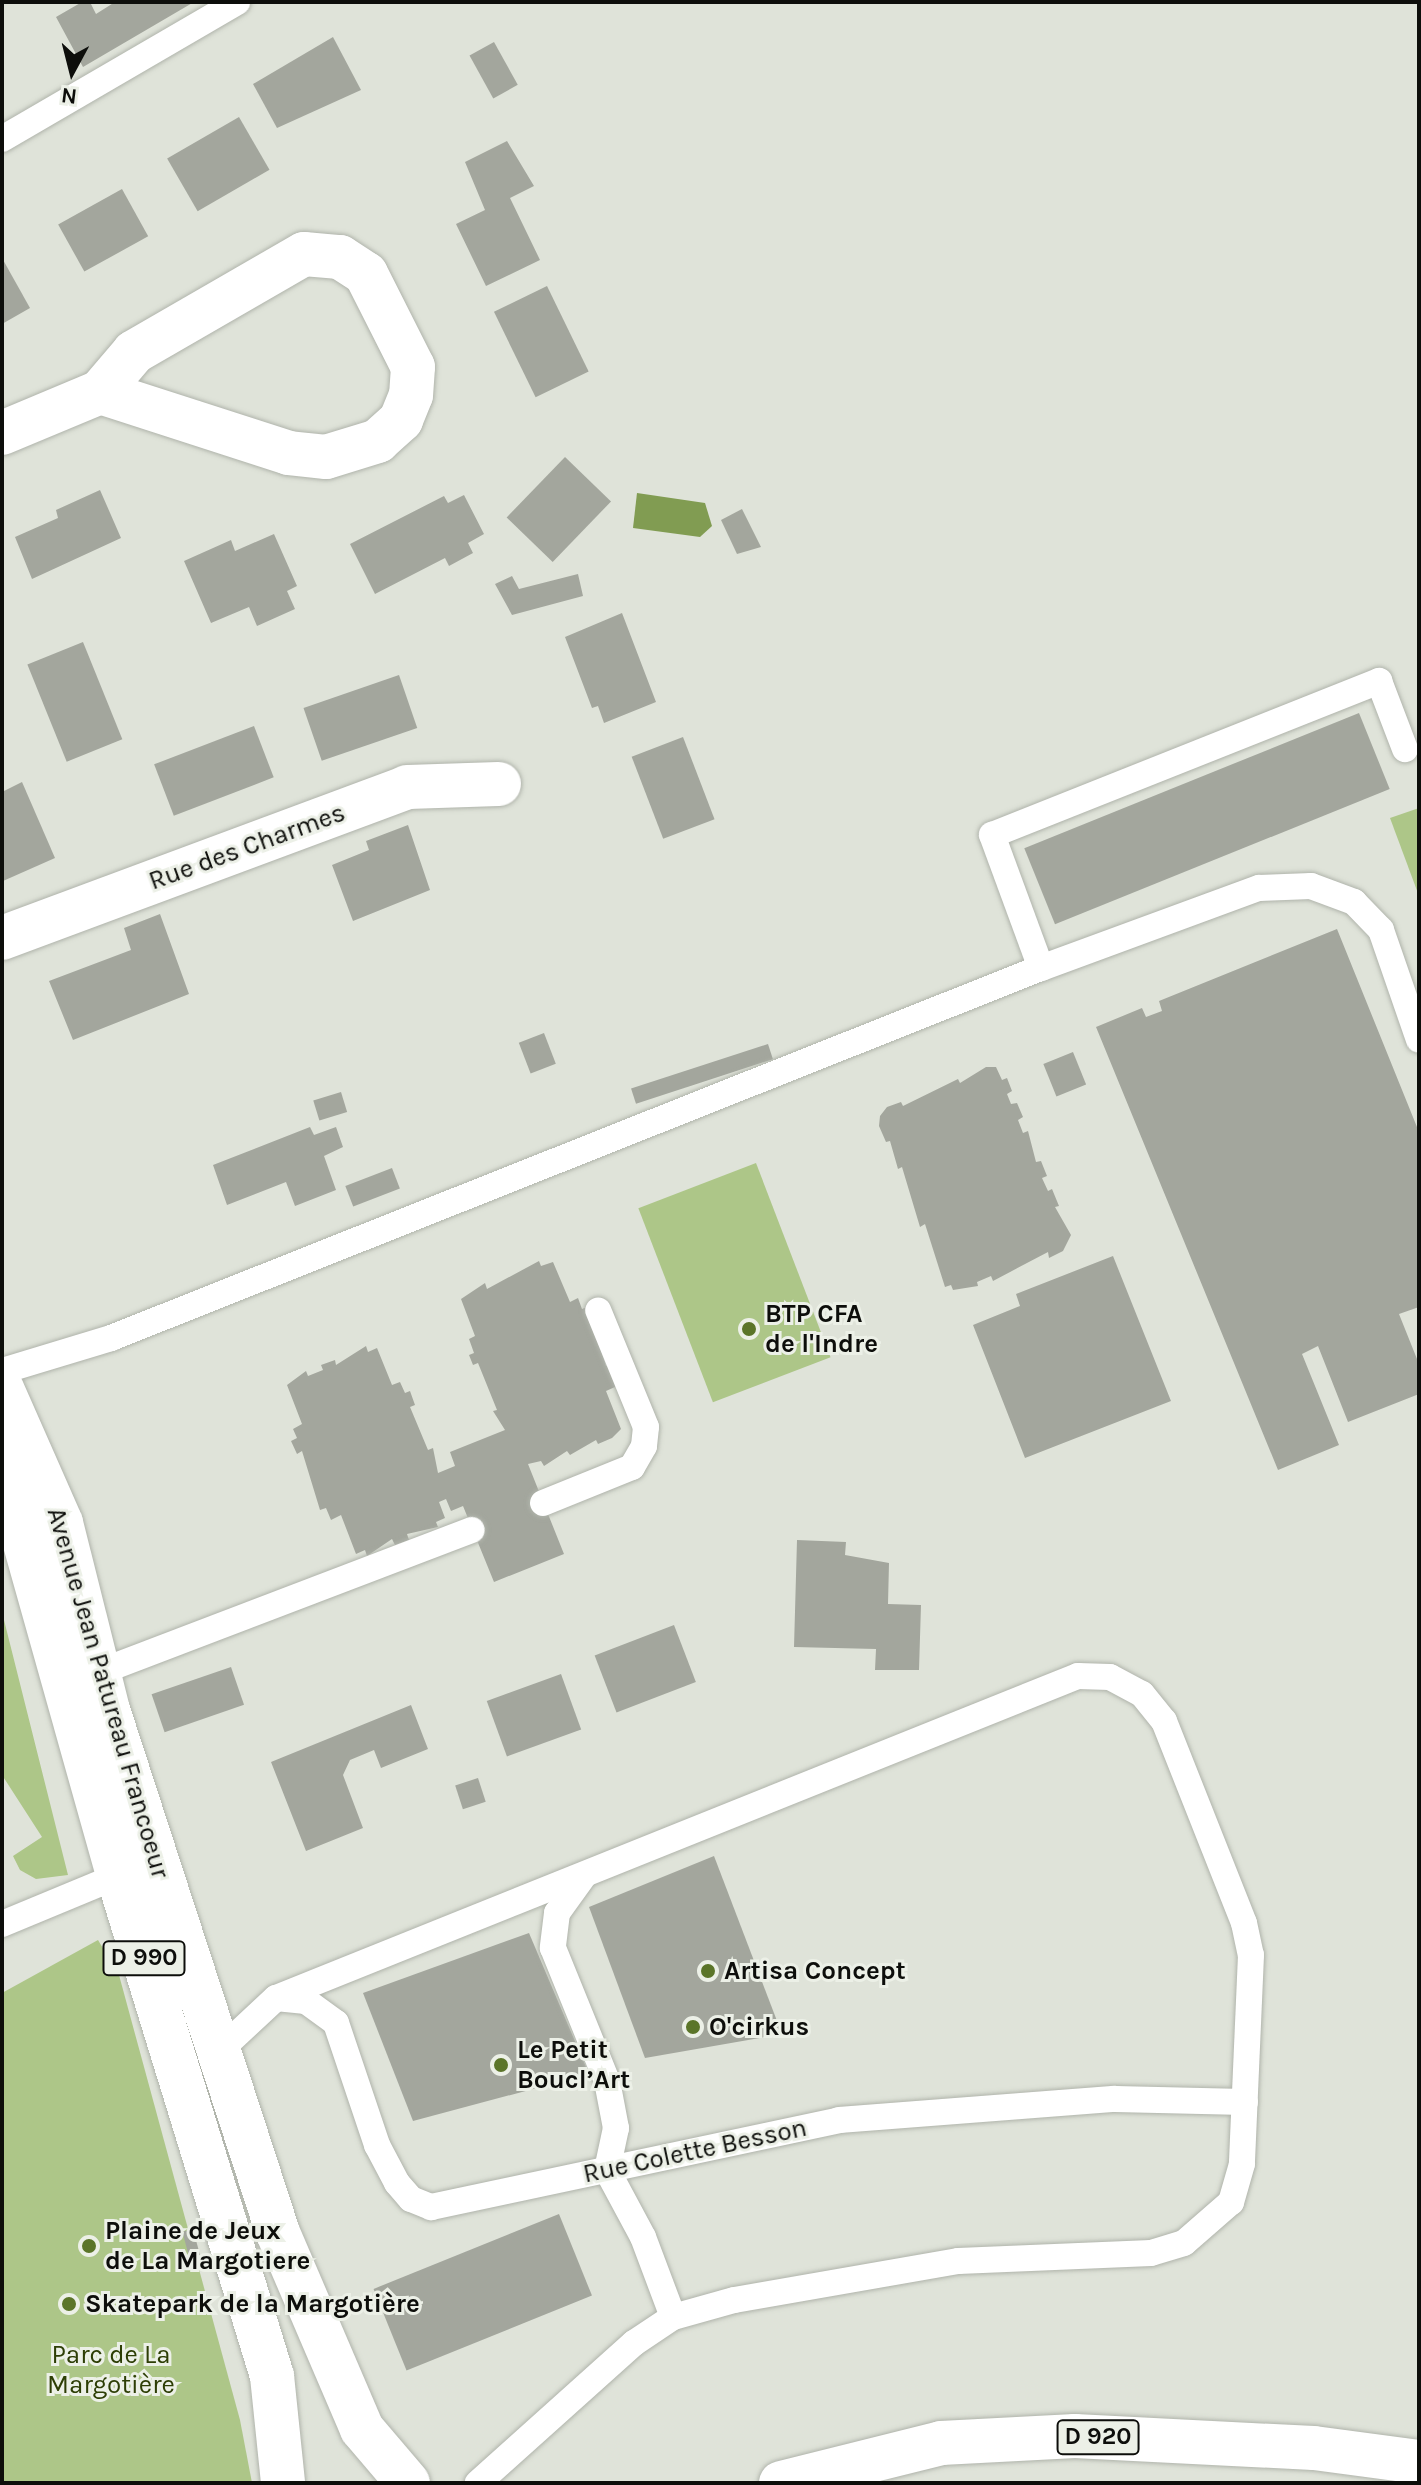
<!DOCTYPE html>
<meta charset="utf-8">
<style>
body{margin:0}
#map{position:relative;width:1421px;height:2485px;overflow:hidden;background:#dfe3d9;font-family:Karla,sans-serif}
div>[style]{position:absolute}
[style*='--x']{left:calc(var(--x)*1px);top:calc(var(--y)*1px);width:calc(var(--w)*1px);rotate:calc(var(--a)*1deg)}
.green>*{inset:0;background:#adc688;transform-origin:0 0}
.water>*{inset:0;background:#819c52}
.building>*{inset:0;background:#a3a69d;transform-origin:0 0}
.roads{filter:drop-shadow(0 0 2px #b0b4ab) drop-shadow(0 0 2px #b0b4ab)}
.lane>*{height:26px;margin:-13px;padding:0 13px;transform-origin:13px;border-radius:13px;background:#fff}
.street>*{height:44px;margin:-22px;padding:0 22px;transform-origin:22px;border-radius:22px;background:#fff}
.primary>*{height:44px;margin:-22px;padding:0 22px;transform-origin:22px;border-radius:22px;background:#fff}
.dots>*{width:22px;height:22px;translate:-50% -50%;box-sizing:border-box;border:4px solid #ecf0e7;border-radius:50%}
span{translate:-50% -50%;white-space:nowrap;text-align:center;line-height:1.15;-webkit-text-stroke:6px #ecf0e7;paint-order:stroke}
.shield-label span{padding:2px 6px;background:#ecf0e7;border:2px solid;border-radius:6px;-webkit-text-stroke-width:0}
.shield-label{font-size:24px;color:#0d0e0b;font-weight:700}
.street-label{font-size:26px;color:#0d0e0b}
.poi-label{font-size:26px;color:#0d0e0b;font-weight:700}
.left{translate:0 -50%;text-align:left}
.park-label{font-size:26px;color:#2d3e05}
.frame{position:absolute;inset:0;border:4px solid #0d0e0b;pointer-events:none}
.north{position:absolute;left:32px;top:32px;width:80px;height:80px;-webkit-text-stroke:6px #ecf0e7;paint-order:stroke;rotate:187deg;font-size:22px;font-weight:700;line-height:32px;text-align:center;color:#0d0e0b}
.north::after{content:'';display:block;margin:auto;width:28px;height:36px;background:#0d0e0b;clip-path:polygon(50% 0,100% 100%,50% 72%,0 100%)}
</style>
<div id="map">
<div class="green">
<i style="clip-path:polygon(1419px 808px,1419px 896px,1390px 818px)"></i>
<i style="left:756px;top:1163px;width:208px;height:126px;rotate:69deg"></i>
<i style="clip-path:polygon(2px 1612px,68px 1875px,36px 1879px,20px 1870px,13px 1856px,42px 1837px,2px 1775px)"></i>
<i style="clip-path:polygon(98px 1940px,119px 1975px,240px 2420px,252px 2483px,2px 2483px,2px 1993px)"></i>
</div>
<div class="water">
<i style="clip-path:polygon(637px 493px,705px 503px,712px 526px,700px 537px,633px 528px)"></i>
</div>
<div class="building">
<i style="clip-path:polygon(82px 2px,90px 2px,96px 14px,115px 2px,194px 2px,83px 67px,56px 17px)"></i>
<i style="clip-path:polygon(333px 37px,361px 90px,277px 128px,253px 84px)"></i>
<i style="left:494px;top:42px;width:49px;height:28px;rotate:61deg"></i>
<i style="left:239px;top:117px;width:61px;height:83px;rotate:60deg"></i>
<i style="clip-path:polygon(507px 141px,534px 186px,510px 198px,540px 260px,486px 286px,456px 224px,485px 210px,465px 162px)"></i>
<i style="left:122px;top:189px;width:54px;height:73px;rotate:61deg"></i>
<i style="clip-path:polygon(2px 258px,30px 308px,2px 324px)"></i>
<i style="left:547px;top:286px;width:95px;height:59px;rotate:64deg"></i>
<i style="left:565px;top:457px;width:64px;height:84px;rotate:44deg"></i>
<i style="clip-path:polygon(100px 490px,121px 538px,32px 579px,15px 537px,58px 518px,56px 510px)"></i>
<i style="clip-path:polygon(464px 495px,484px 534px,468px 543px,473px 553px,449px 566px,445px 558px,375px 594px,350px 544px,444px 496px,448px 503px)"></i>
<i style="clip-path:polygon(742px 509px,761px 547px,737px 554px,721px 520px)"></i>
<i style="clip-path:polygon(274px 534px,297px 586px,287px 591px,295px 609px,257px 626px,249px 607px,211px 623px,184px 561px,231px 540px,235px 551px)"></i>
<i style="clip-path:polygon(578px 574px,583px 596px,512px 615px,495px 584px,512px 576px,519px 589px)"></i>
<i style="clip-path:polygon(622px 613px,656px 702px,604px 723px,598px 706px,592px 708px,565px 637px)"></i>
<i style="left:83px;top:642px;width:105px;height:60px;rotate:68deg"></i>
<i style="left:399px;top:675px;width:56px;height:101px;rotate:71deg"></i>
<i style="left:1359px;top:713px;width:82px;height:361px;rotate:68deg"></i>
<i style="left:254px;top:726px;width:55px;height:107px;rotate:69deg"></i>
<i style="left:683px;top:737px;width:88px;height:55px;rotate:69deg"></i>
<i style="clip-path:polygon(22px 782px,55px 858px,3px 881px,2px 792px)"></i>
<i style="clip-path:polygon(408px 825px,430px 890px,353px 921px,332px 865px,369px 850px,366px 841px)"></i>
<i style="clip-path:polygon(160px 914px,189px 994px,73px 1040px,49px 981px,131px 950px,124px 928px)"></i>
<i style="clip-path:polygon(1337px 929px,1419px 1132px,1419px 1307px,1399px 1314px,1419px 1364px,1419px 1394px,1348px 1422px,1318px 1346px,1302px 1354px,1339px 1445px,1278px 1470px,1096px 1027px,1142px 1008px,1146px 1017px,1162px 1011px,1159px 1001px)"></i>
<i style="left:544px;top:1033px;width:33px;height:27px;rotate:69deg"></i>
<i style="left:768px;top:1044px;width:16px;height:144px;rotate:72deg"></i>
<i style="left:1073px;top:1052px;width:35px;height:32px;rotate:68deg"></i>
<i style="clip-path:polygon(986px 1067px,996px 1067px,1002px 1080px,1007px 1078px,1012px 1091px,1007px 1094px,1011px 1104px,1017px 1103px,1023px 1117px,1018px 1120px,1023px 1133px,1028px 1131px,1036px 1162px,1041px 1161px,1047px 1176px,1042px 1178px,1048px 1191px,1052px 1189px,1059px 1206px,1055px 1207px,1071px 1235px,1063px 1251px,1049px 1258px,1048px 1252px,993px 1281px,991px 1276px,977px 1282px,978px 1286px,953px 1290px,951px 1285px,945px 1287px,925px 1224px,920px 1227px,902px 1167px,898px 1169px,890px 1141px,886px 1142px,879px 1126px,880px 1116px,887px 1107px,901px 1102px,903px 1106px,958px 1079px,960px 1083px)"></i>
<i style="left:341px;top:1092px;width:21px;height:29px;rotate:73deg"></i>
<i style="clip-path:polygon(310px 1127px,314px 1135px,336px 1127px,343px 1147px,324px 1156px,336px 1190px,295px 1206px,286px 1182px,227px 1205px,213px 1165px)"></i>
<i style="left:392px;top:1168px;width:22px;height:50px;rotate:69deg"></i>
<i style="clip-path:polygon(1113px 1256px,1171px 1401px,1025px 1458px,973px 1325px,1020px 1306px,1016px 1294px)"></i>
<i style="clip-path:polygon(539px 1261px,541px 1266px,553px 1262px,570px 1302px,578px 1298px,582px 1309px,587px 1307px,606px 1366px,611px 1364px,615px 1376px,615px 1387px,606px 1391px,621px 1429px,612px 1438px,598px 1444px,596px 1440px,570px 1455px,567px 1451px,544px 1466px,541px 1461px,528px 1464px,564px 1554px,494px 1582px,463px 1506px,451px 1511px,446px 1499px,439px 1502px,445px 1518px,436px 1522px,438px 1527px,407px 1534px,409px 1540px,395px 1545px,392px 1539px,367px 1556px,365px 1550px,356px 1554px,341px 1515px,331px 1520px,326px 1508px,320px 1510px,302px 1451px,297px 1454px,291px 1441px,297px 1438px,293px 1429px,302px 1424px,287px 1385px,306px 1371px,308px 1376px,323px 1370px,321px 1365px,335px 1360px,336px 1365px,366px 1346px,368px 1352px,377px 1348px,392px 1385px,400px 1382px,405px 1393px,410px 1391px,415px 1405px,410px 1407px,428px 1450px,433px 1448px,438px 1473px,455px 1466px,450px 1452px,505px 1430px,493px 1411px,497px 1410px,478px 1363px,473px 1365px,469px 1355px,474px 1353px,469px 1339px,475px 1336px,461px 1299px,485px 1283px,487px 1289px)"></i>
<i style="clip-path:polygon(797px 1540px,846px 1542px,845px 1555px,889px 1563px,888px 1604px,921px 1605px,919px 1670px,875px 1670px,876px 1649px,794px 1647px)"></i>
<i style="left:674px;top:1625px;width:61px;height:85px;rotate:69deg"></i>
<i style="left:231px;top:1667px;width:40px;height:84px;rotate:71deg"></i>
<i style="left:561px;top:1674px;width:59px;height:79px;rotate:70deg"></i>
<i style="clip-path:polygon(411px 1705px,428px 1749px,381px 1768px,374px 1750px,350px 1760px,343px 1775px,363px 1828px,306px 1851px,271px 1762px)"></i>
<i style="left:478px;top:1778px;width:25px;height:24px;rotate:72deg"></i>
<i style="clip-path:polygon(714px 1856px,782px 2034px,645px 2058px,589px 1907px)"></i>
<i style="clip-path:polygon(529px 1933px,589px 2074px,413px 2121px,363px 1993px)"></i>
<i style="left:559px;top:2214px;width:88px;height:200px;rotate:68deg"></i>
<i style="left:193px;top:2229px;width:27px;height:11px;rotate:75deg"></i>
</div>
<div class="roads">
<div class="lane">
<i style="--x:2;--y:139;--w:272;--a:-30.2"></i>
<i style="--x:1041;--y:968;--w:142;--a:-110.2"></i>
<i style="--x:992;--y:835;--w:417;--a:-21.7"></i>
<i style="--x:1379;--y:681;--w:73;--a:69.1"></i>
<i style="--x:2;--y:1371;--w:114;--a:-16.8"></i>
<i style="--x:111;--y:1338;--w:1001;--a:-21.7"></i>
<i style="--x:1041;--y:968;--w:232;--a:-20.2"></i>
<i style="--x:1259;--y:888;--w:52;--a:-2.2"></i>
<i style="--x:1311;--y:886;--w:46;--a:20.4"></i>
<i style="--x:1354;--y:902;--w:39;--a:46"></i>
<i style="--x:1381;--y:930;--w:116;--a:70.9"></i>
<i style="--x:543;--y:1503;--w:96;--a:-22"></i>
<i style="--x:632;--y:1467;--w:24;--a:-60"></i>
<i style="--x:644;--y:1446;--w:19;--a:-84"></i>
<i style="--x:646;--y:1427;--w:126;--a:-112.3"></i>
<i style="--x:97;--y:1673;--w:401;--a:-20.9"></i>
<i style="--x:583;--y:1877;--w:44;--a:125.8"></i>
<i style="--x:557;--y:1913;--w:35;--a:97"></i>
<i style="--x:553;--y:1948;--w:144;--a:67.9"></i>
<i style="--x:607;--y:2081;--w:48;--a:79.2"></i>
<i style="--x:616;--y:2128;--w:43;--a:102.1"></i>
<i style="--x:607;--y:2170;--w:76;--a:61.8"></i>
<i style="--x:643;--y:2237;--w:85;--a:69.4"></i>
<i style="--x:2;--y:1924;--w:126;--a:-22.5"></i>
<i style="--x:276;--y:1998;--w:30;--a:6"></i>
<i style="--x:306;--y:2001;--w:37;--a:36"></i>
<i style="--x:336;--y:2023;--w:129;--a:71.4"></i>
<i style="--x:377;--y:2145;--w:43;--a:62.2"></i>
<i style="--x:397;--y:2183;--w:21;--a:49"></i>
<i style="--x:411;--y:2199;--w:22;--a:22"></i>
<i style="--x:431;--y:2207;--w:417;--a:-12"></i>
<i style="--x:839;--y:2120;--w:277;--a:-4.4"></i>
<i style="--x:1115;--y:2099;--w:130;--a:1.3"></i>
<i style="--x:218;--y:2052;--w:79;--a:-43"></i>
<i style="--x:276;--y:1998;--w:864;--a:-21.88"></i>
<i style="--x:1078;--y:1676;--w:32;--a:2"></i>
<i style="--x:1110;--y:1677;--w:36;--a:28"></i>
<i style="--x:1142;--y:1694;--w:35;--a:51"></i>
<i style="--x:1164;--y:1721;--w:217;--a:68.4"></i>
<i style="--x:1244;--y:1923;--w:33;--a:78"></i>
<i style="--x:1251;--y:1955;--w:209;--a:92.5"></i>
<i style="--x:1242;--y:2164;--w:40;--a:106"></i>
<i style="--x:1231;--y:2202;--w:62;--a:138.9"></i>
<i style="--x:1184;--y:2243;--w:34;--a:163"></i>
<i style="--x:1151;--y:2253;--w:193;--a:177.6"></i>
<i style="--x:958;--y:2261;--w:227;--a:170.1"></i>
<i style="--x:734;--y:2300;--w:63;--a:164.4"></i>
<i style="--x:673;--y:2317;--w:47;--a:146.3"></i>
<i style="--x:634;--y:2343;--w:210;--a:138.1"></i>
</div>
<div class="street">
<i style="--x:2;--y:433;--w:106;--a:-22.7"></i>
<i style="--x:100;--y:392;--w:52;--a:-49.6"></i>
<i style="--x:134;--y:352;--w:196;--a:-30"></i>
<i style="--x:304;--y:254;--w:36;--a:5"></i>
<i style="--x:340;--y:257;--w:31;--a:33"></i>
<i style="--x:366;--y:274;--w:104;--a:63.2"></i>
<i style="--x:413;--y:367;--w:28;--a:94"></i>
<i style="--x:411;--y:395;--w:27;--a:112"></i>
<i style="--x:401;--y:420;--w:31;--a:138"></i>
<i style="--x:378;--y:441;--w:54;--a:162.9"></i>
<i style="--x:326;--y:457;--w:37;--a:-174"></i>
<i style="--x:289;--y:453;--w:199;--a:-162.1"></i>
<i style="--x:2;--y:938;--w:432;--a:-20.4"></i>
<i style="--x:407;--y:787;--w:92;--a:-1.9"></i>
</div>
<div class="primary">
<i style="--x:2;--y:1389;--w:146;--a:66.2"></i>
<i style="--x:61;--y:1523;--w:193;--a:75.9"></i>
<i style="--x:108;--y:1710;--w:550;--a:71.99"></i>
<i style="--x:278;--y:2233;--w:213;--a:66.8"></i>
<i style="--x:362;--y:2429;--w:71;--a:49.6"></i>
<i style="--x:2;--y:1432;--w:55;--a:82.7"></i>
<i style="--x:9;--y:1487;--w:404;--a:74.3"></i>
<i style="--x:118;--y:1876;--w:523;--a:72.88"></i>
<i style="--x:272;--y:2376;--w:108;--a:84.1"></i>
<i style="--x:781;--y:2483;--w:165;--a:-14"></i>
<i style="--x:941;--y:2443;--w:134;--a:-3"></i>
<i style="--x:1075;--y:2436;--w:239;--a:2.9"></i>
<i style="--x:1314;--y:2448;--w:106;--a:7.6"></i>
</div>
</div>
<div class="dots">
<i style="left:749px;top:1329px;background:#5b7529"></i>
<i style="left:708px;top:1971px;background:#5b7529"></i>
<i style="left:693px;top:2027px;background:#5b7529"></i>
<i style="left:501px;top:2065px;background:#5b7529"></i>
<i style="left:89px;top:2246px;background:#5b7529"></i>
<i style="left:69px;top:2304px;background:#5b7529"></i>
</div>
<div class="shield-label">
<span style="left:144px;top:1958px">D 990</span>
<span style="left:1098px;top:2437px">D 920</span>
</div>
<div class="street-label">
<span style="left:247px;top:847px;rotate:-20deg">Rue des Charmes</span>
<span style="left:108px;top:1693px;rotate:74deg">Avenue Jean Patureau Francoeur</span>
<span style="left:695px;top:2151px;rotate:-12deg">Rue Colette Besson</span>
</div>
<div class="poi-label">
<span class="left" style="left:765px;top:1329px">BTP CFA<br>de l'Indre</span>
<span class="left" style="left:724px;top:1971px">Artisa Concept</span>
<span class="left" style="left:709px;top:2027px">O'cirkus</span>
<span class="left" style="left:517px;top:2065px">Le Petit<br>Boucl’Art</span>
<span class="left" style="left:105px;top:2246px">Plaine de Jeux<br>de La Margotiere</span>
<span class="left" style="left:85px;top:2304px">Skatepark de la Margotière</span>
</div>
<div class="park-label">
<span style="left:111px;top:2370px">Parc de La<br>Margotière</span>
</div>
<div class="frame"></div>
<div class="north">N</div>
</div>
